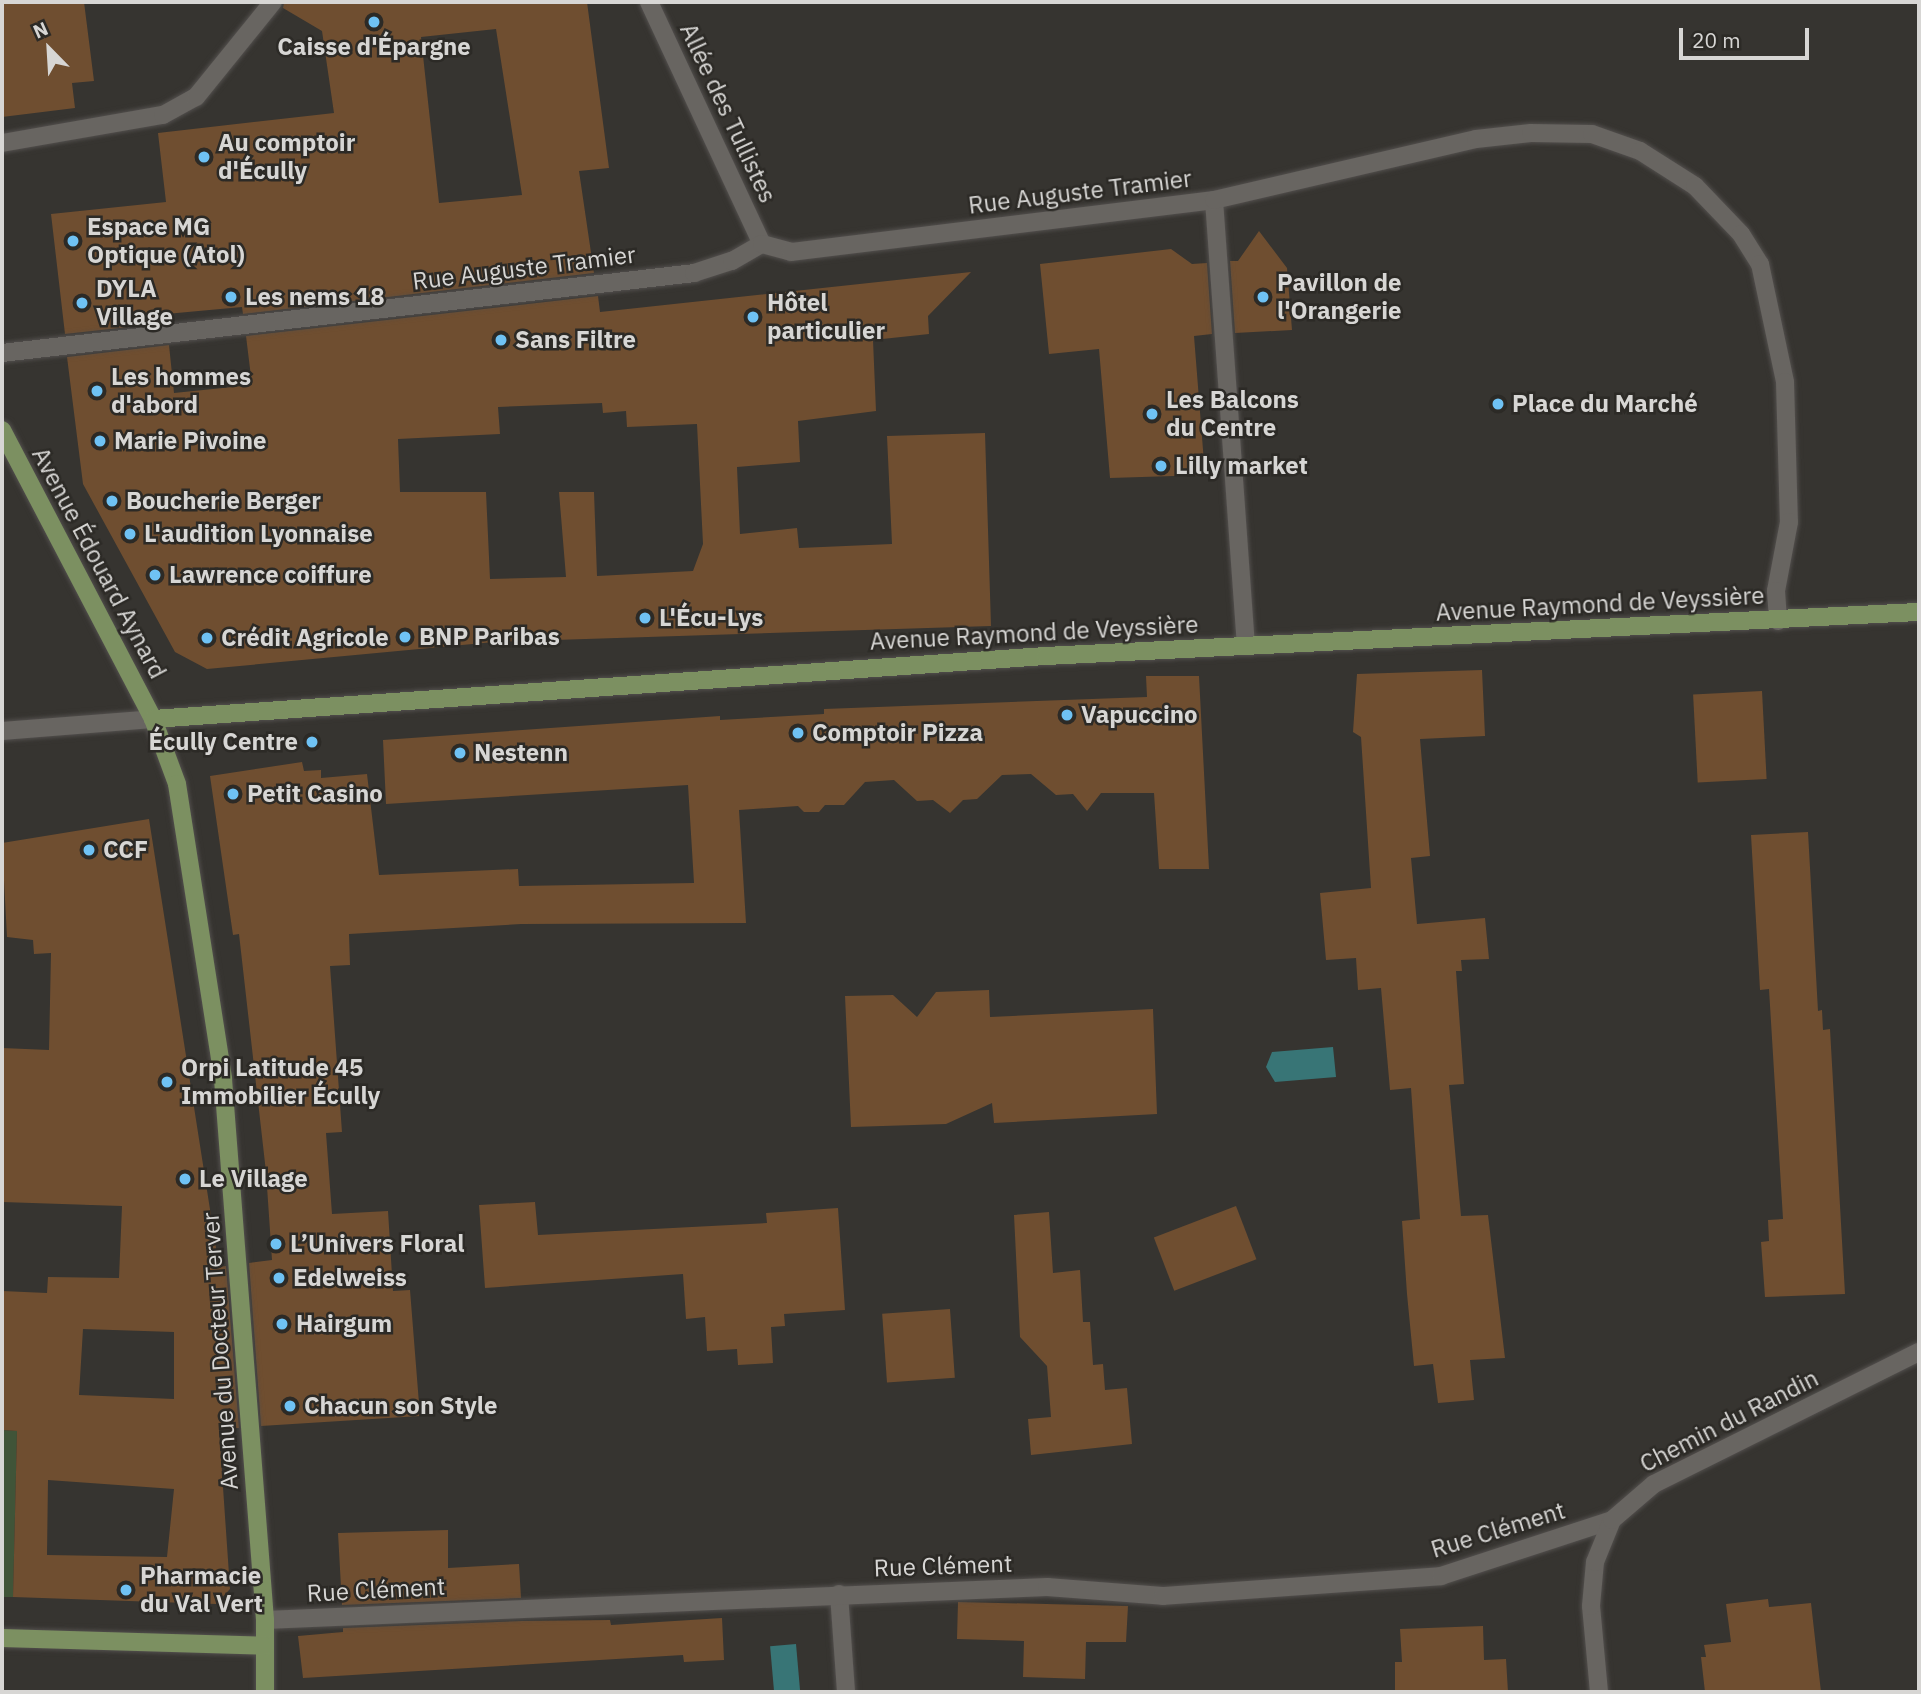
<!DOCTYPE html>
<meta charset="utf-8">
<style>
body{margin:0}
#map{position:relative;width:1921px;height:1694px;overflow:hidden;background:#363430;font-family:"IBM Plex Sans",sans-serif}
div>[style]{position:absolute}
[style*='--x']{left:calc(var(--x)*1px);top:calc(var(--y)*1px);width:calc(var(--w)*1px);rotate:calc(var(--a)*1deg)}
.green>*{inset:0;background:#405438}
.water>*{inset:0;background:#387576;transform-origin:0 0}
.building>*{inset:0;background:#6f4e30;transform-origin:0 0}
.roads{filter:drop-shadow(0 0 2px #524f4d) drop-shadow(0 0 2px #524f4d)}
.minor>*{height:18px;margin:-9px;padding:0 9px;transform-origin:9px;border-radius:9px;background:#686561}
.major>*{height:18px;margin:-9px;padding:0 9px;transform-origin:9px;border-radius:9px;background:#7c9061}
.dots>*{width:19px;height:19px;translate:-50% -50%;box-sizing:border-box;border:4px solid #2c2a26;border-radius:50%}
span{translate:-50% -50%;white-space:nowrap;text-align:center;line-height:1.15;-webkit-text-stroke:5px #2c2a26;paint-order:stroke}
.poi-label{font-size:24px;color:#d7d6d4;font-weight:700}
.left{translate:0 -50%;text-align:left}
.right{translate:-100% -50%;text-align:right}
.street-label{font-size:24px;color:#d7d6d4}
.frame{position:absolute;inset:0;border:4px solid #d7d6d4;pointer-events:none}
.north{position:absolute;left:14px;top:14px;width:70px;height:70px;-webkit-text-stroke:5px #2c2a26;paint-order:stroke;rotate:336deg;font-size:19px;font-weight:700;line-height:28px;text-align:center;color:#d7d6d4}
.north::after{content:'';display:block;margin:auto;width:24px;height:32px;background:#d7d6d4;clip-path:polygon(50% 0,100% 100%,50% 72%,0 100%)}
.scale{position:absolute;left:1679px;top:28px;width:130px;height:32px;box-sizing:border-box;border:4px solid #d7d6d4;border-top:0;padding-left:9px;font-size:21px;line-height:24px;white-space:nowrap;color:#d7d6d4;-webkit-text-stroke:5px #2c2a26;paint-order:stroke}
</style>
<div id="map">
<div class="green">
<i style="clip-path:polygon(2px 1430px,17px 1431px,13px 1597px,2px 1597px)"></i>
</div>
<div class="water">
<i style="clip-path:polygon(1333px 1047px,1336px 1077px,1275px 1082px,1266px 1067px,1272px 1052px)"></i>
<i style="left:796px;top:1644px;width:48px;height:26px;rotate:85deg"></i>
</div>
<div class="building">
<i style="clip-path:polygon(2px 2px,84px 2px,94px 81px,72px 83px,75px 108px,2px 117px)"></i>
<i style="clip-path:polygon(evenodd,284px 2px,587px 2px,609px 168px,579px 171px,594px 273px,243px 314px,242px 307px,166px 314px,166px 323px,65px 334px,51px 214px,166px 202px,158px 133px,334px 113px,322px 31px,283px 8px,284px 2px,496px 29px,522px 195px,439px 203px,421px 37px,496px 29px)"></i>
<i style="clip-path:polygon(1259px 231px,1287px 268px,1292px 330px,1235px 333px,1230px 261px,1238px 261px)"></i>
<i style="clip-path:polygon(1171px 249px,1192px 264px,1207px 263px,1212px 334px,1194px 336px,1205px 475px,1110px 478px,1099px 349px,1049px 354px,1040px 264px)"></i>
<i style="clip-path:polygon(evenodd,971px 272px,928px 316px,929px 334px,873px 340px,876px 411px,798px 421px,800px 462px,737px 467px,740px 534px,797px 528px,799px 548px,892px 544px,887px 436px,985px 433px,991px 626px,494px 642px,207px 669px,175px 652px,83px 484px,67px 357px,169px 345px,174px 393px,252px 385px,246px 336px,598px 296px,600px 312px,971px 272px,602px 403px,603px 413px,626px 411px,627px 427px,697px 424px,703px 544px,693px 571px,597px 576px,594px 492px,559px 492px,566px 577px,490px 579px,486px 492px,400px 492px,398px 439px,500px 434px,498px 407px,602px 403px)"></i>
<i style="clip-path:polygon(1482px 670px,1485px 736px,1420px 739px,1430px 856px,1411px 858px,1417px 924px,1485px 918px,1489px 959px,1461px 960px,1462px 971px,1456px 971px,1464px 1084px,1449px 1085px,1461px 1216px,1488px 1215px,1505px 1358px,1470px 1360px,1474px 1400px,1438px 1403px,1433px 1364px,1414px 1366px,1407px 1294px,1402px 1221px,1420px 1219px,1411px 1088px,1390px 1090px,1381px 988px,1358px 990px,1356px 958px,1326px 960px,1320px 893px,1371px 888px,1361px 737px,1353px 732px,1357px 674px)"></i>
<i style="clip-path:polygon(1146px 676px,1199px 676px,1209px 869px,1159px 869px,1154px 793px,1101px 793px,1087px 811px,1073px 794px,1056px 795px,1031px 774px,1002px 775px,977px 799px,963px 800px,950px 813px,933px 800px,917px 801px,894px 780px,865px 782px,844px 805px,825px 805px,819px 812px,804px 812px,798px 806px,739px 810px,746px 923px,521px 924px,349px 934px,350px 965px,330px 966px,342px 1132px,326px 1133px,332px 1214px,388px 1211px,393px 1291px,410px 1290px,420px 1416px,261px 1426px,249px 1263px,272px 1260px,266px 1172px,239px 934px,233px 935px,210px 776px,302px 762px,304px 771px,321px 770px,321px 778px,367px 774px,379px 875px,518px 869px,519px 886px,694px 883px,688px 785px,386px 804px,383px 740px,720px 716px,720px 720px,824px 714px,824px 709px,1147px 697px)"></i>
<i style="left:1762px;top:691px;width:88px;height:69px;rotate:87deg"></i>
<i style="clip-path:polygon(evenodd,149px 819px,219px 1267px,226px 1266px,239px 1428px,219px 1429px,230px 1589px,216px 1604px,13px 1597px,17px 1431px,2px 1430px,2px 1291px,47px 1293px,48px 1277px,119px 1278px,122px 1206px,2px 1202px,2px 1048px,49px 1050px,51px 953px,34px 954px,33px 940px,7px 937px,2px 843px,149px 819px,83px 1329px,174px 1332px,174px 1399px,79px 1395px,83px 1329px,149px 819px,48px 1480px,174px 1489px,167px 1557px,47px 1555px,48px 1480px)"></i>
<i style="clip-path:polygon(1808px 832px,1818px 1011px,1822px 1010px,1823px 1030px,1830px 1029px,1845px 1294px,1765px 1297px,1761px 1242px,1769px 1241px,1768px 1220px,1783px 1219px,1769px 989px,1760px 990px,1751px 835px)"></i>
<i style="clip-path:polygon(989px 990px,990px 1017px,1153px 1009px,1157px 1114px,994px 1123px,992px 1103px,946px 1124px,851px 1127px,845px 996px,893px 995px,917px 1017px,936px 992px)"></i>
<i style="clip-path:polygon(535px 1202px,538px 1235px,767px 1223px,766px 1213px,838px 1208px,845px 1310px,784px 1314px,785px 1326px,771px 1327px,773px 1363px,738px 1365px,737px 1349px,707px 1351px,705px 1317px,686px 1319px,683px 1274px,485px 1288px,479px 1205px)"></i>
<i style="left:1236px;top:1206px;width:57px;height:88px;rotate:69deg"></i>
<i style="clip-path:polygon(1049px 1212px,1053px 1273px,1080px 1270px,1083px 1322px,1090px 1322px,1093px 1365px,1103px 1364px,1105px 1390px,1127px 1388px,1132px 1444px,1031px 1455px,1028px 1419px,1051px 1417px,1047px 1366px,1020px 1337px,1014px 1215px)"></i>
<i style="left:950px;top:1309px;width:69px;height:68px;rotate:86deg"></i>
<i style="clip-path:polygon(448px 1530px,448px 1568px,519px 1564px,521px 1598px,342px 1605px,338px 1533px)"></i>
<i style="clip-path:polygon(1768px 1599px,1769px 1607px,1811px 1603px,1821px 1692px,1705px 1692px,1701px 1657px,1706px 1657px,1704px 1645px,1731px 1642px,1726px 1604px)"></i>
<i style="clip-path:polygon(958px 1602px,1128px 1606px,1126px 1642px,1086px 1642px,1085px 1679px,1023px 1677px,1024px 1641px,957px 1639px)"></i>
<i style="clip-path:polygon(722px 1618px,724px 1660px,684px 1662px,683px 1655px,303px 1678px,298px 1636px,343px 1632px,343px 1628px,522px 1621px,610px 1620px,611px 1625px)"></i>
<i style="clip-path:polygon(1483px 1626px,1484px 1660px,1506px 1659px,1508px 1692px,1395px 1692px,1395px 1662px,1402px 1662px,1400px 1629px)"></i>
</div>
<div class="roads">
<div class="minor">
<i style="--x:649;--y:2;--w:267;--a:65"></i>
<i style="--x:2;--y:143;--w:163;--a:-9.9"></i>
<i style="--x:163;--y:115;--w:38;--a:-29"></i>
<i style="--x:196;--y:97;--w:122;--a:-51"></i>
<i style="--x:1214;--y:200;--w:446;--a:85.9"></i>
<i style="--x:2;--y:353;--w:697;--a:-6.59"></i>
<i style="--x:694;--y:273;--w:40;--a:-18"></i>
<i style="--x:732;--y:261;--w:34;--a:-30"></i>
<i style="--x:762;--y:244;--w:30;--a:15"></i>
<i style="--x:791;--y:252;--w:426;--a:-7"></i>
<i style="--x:1214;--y:200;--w:269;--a:-13.1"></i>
<i style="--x:1476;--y:139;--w:55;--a:-6.2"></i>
<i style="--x:1531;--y:133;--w:61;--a:0.9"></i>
<i style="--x:1592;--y:134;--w:51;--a:19.5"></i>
<i style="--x:1640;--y:151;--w:65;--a:32.5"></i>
<i style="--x:1695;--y:186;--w:66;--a:46.2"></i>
<i style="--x:1741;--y:234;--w:36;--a:58"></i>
<i style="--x:1760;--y:264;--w:121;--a:78"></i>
<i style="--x:1785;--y:382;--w:140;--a:88.4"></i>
<i style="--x:1789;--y:522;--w:70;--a:100.7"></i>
<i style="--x:1776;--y:591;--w:30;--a:86"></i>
<i style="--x:2;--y:731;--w:151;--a:-4.5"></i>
<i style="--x:839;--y:1594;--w:98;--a:85.9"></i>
<i style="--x:265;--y:1620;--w:783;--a:-2.42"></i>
<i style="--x:1047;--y:1587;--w:116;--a:4.4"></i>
<i style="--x:1163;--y:1596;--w:279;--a:-4.1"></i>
<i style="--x:1441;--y:1576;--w:180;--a:-18.1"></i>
<i style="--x:1599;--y:1692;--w:86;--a:-95.3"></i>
<i style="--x:1591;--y:1606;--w:44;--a:-84.8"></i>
<i style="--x:1595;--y:1562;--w:45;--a:-68"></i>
<i style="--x:1612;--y:1520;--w:55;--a:-40.6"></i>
<i style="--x:1654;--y:1484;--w:296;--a:-26.5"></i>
</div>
<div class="major">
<i style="--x:2;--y:430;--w:326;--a:62.4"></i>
<i style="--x:153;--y:719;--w:69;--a:69.7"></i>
<i style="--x:177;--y:784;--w:299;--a:81.1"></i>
<i style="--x:223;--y:1079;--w:543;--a:85.56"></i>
<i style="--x:265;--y:1620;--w:72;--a:90"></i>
<i style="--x:153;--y:719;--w:895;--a:-4.04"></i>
<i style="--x:1046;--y:656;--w:874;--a:-2.89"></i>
<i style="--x:2;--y:1638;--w:263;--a:1.7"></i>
</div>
</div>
<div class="dots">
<i style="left:374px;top:22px;background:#6fc2f4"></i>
<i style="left:204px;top:157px;background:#6fc2f4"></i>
<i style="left:73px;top:241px;background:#6fc2f4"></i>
<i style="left:231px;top:297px;background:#6fc2f4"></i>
<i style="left:1263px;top:297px;background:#6fc2f4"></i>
<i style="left:82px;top:303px;background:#6fc2f4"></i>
<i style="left:753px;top:317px;background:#6fc2f4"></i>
<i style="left:501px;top:340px;background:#6fc2f4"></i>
<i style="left:97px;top:391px;background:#6fc2f4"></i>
<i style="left:1498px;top:404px;background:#6fc2f4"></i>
<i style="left:1152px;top:414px;background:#6fc2f4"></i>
<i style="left:100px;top:441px;background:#6fc2f4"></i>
<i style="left:1161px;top:466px;background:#6fc2f4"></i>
<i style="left:112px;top:501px;background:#6fc2f4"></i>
<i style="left:130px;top:534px;background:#6fc2f4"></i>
<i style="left:155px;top:575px;background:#6fc2f4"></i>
<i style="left:645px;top:618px;background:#6fc2f4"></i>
<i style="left:405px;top:637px;background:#6fc2f4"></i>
<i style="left:207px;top:638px;background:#6fc2f4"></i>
<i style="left:1067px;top:715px;background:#6fc2f4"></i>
<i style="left:798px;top:733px;background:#6fc2f4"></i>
<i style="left:312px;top:742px;background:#6fc2f4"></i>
<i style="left:460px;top:753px;background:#6fc2f4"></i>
<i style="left:233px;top:794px;background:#6fc2f4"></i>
<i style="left:89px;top:850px;background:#6fc2f4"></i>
<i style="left:167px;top:1082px;background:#6fc2f4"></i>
<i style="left:185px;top:1179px;background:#6fc2f4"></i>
<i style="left:276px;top:1244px;background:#6fc2f4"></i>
<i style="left:279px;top:1278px;background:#6fc2f4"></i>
<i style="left:282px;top:1324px;background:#6fc2f4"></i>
<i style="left:290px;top:1406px;background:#6fc2f4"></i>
<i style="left:126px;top:1590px;background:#6fc2f4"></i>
</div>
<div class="poi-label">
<span style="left:374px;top:47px">Caisse d'Épargne</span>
<span class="left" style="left:218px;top:157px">Au comptoir<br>d'Écully</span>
<span class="left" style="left:87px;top:241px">Espace MG<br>Optique (Atol)</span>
<span class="left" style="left:1277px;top:297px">Pavillon de<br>l'Orangerie</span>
<span class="left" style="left:96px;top:303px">DYLA<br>Village</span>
<span class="left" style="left:245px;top:297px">Les nems 18</span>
<span class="left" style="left:767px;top:317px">Hôtel<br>particulier</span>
<span class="left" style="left:515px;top:340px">Sans Filtre</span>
<span class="left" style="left:111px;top:391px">Les hommes<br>d'abord</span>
<span class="left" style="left:1166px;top:414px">Les Balcons<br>du Centre</span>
<span class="left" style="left:1512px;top:404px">Place du Marché</span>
<span class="left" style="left:114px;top:441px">Marie Pivoine</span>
<span class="left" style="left:1175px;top:466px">Lilly market</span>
<span class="left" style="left:126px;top:501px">Boucherie Berger</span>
<span class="left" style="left:144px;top:534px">L'audition Lyonnaise</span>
<span class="left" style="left:169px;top:575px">Lawrence coiffure</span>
<span class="left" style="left:659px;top:618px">L'Écu-Lys</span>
<span class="left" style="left:419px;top:637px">BNP Paribas</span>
<span class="left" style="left:221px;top:638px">Crédit Agricole</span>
<span class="left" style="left:1081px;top:715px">Vapuccino</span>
<span class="left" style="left:812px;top:733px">Comptoir Pizza</span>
<span class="right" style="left:298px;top:742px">Écully Centre</span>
<span class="left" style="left:474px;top:753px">Nestenn</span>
<span class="left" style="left:247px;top:794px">Petit Casino</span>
<span class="left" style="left:103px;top:850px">CCF</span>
<span class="left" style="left:181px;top:1082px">Orpi Latitude 45<br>Immobilier Écully</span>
<span class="left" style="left:199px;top:1179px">Le Village</span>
<span class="left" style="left:290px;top:1244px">L’Univers Floral</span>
<span class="left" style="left:293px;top:1278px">Edelweiss</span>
<span class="left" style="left:296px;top:1324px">Hairgum</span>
<span class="left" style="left:304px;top:1406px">Chacun son Style</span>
<span class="left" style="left:140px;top:1590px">Pharmacie<br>du Val Vert</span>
</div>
<div class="street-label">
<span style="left:728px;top:113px;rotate:65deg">Allée des Tullistes</span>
<span style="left:1080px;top:192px;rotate:-7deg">Rue Auguste Tramier</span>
<span style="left:524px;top:268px;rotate:-7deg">Rue Auguste Tramier</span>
<span style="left:99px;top:563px;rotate:62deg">Avenue Édouard Aynard</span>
<span style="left:1600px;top:604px;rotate:-3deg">Avenue Raymond de Veyssière</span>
<span style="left:1034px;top:633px;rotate:-3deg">Avenue Raymond de Veyssière</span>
<span style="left:220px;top:1351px;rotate:-94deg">Avenue du Docteur Terver</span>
<span style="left:1729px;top:1421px;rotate:-27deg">Chemin du Randin</span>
<span style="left:1498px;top:1530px;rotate:-17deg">Rue Clément</span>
<span style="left:943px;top:1566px;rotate:-2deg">Rue Clément</span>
<span style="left:376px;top:1590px;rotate:-3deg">Rue Clément</span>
</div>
<div class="frame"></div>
<div class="north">N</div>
<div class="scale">20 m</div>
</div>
